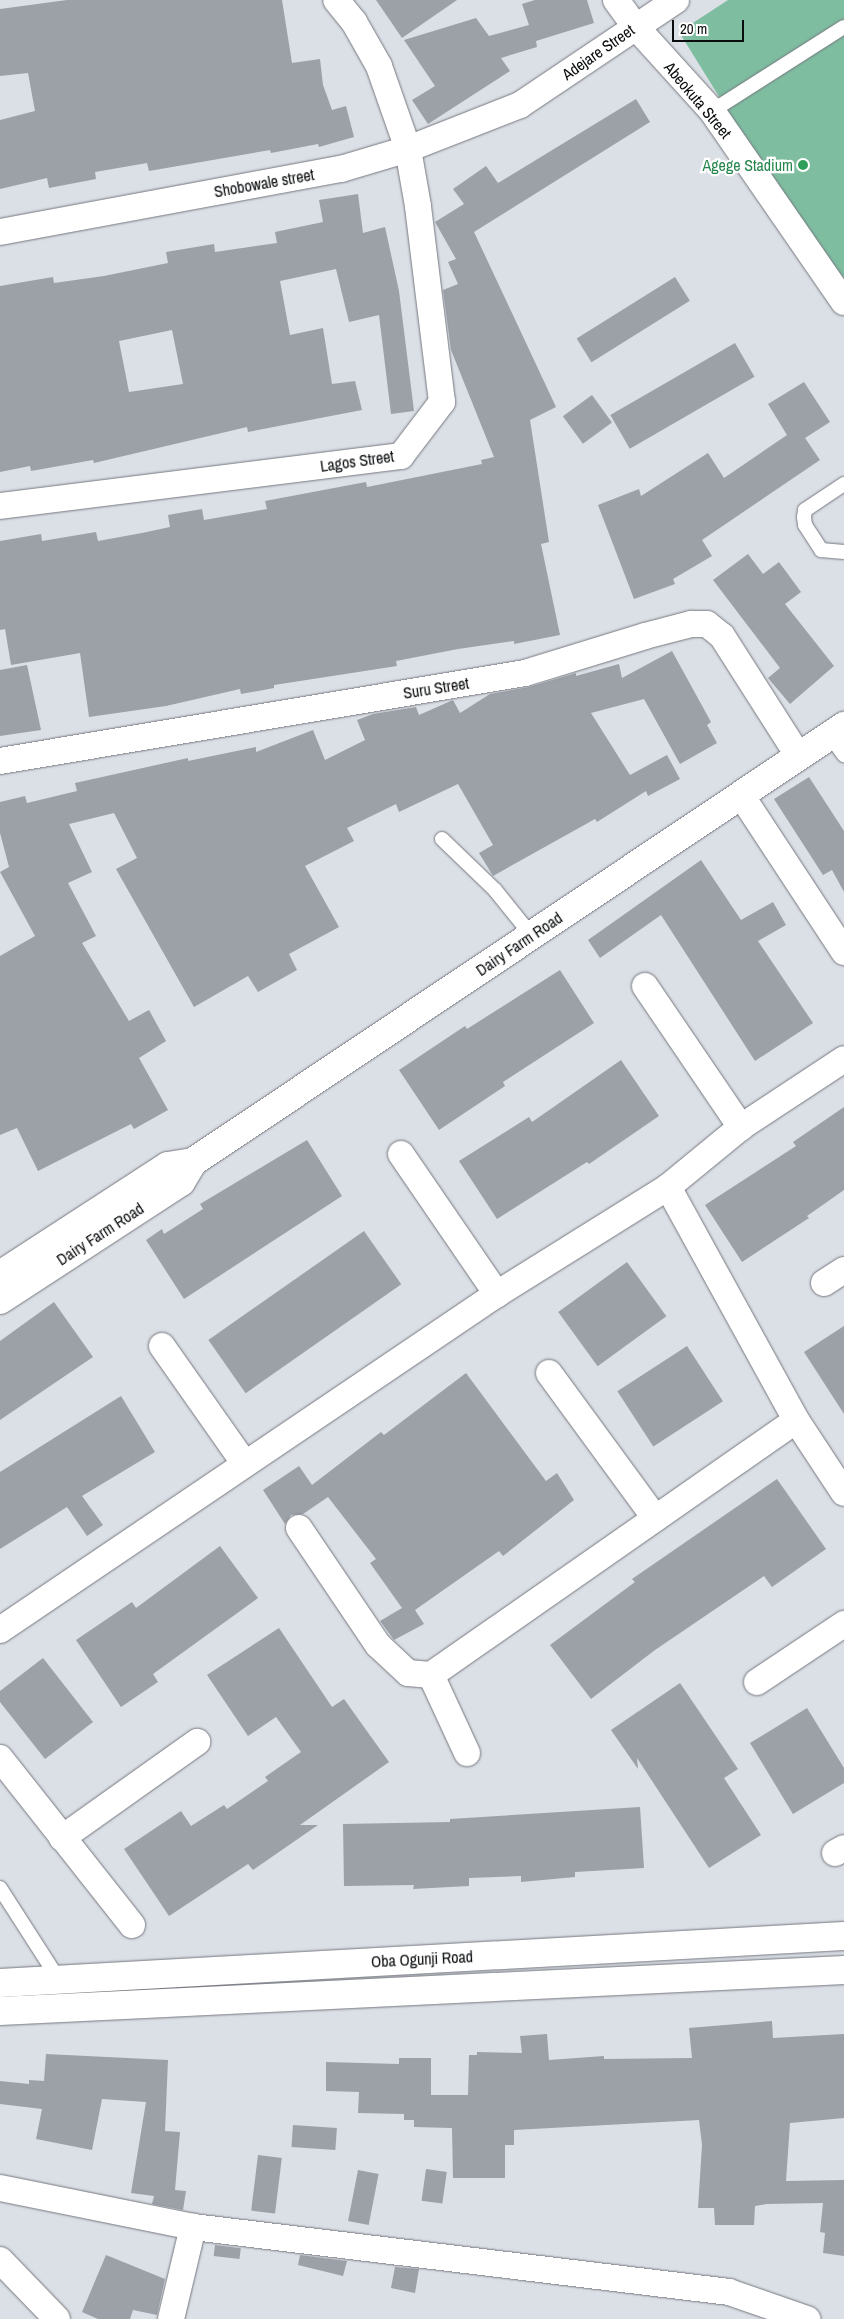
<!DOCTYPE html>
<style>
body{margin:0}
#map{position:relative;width:844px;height:2319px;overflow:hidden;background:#dbdfe6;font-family:"Archivo Narrow",sans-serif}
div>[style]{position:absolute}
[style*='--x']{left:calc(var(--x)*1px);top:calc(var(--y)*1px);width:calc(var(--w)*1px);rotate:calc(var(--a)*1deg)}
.green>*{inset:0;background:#7fbda1}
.building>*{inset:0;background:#9ca0a7;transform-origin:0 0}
.roads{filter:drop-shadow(0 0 1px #75787f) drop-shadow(0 0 1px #75787f)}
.service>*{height:14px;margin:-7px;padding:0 7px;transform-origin:7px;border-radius:7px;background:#fff}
.minor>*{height:26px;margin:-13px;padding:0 13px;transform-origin:13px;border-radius:13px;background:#fff}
.secondary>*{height:28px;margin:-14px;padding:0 14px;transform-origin:14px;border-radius:14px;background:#fff}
.dots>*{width:14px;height:14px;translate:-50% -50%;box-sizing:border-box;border:2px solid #fff;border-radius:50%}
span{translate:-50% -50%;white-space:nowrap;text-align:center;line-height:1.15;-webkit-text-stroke:4.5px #fff;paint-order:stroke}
.street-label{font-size:16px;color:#0a0c0e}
.leisure-label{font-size:16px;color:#27864d}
.right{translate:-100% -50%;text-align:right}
.scale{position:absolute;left:672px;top:20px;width:72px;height:22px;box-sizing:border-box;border:2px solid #0a0c0e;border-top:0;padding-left:6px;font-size:15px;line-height:18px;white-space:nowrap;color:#0a0c0e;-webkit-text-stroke:4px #fff;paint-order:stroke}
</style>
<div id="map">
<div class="green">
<i style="clip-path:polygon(728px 0,844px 0,844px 298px,679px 32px)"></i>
</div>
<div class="building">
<i style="clip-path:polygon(67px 0,282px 0,292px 63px,320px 59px,323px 85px,332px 110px,346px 106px,354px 137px,319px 147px,318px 144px,271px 153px,270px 150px,149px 171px,147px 163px,95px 172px,96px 179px,49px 188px,47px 178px,0 189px,0 120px,35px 111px,28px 73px,0 76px,0 9px)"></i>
<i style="clip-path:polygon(376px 0,457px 0,402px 38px)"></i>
<i style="clip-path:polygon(535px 0,587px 0,594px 23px,536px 41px,537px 47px,501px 58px,510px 71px,428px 124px,412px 100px,435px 86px,404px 40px,476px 18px,489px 36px,529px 25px,522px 4px)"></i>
<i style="clip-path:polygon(636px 99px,650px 122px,474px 232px,556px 407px,530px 420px,549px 542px,541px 544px,560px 635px,514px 644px,514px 641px,458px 649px,396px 661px,397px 666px,274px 685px,274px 688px,241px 694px,240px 689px,166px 706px,89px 717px,80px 653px,11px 665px,5px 629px,0 630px,0 541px,41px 534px,42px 541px,96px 532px,98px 541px,142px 533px,170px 527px,168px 515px,202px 509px,204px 520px,267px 509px,265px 501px,366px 482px,367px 487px,482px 464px,481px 460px,494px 457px,451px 350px,443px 290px,458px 284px,448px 262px,456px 259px,435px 222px,464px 204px,453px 189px,486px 166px,498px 183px)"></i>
<i style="clip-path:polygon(evenodd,358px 194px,363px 233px,385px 227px,399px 291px,414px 411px,391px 414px,379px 315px,349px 322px,336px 269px,280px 281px,290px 335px,323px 328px,332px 384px,355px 381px,362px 410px,248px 432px,247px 427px,94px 463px,93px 460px,31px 471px,30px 466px,0 472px,0 286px,53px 277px,54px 283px,104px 276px,168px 263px,166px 252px,214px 244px,215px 252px,277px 243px,275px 232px,323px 222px,319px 200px,358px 194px,172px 330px,183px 384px,129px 392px,119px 341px,172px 330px)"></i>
<i style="left:675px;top:277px;width:28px;height:116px;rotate:58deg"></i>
<i style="left:735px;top:343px;width:39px;height:144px;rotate:60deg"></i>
<i style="clip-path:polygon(804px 382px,830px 422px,805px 438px,820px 460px,702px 540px,712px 556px,673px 579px,675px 584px,634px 599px,598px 505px,639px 489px,641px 496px,708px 453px,724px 478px,787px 435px,768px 404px)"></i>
<i style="left:592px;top:395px;width:34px;height:36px;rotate:54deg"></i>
<i style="clip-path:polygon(748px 554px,763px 574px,779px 562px,801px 592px,785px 604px,834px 666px,790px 704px,768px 678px,780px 668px,713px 580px)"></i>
<i style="clip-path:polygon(672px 651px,711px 722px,707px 725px,717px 743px,680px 764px,644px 699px,591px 713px,630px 775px,667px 755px,680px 779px,648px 796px,646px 791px,597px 822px,595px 819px,493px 876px,479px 853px,493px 845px,458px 784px,399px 812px,396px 804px,347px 828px,354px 841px,305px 866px,339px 927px,289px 954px,297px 970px,258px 992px,248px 976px,194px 1007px,116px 869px,137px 858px,114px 813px,69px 824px,92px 872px,68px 883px,96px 936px,82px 943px,129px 1021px,149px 1010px,166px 1041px,139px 1058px,168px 1110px,134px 1129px,131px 1124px,38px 1171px,17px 1128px,0 1135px,0 956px,35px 936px,0 872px,9px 867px,0 833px,0 802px,25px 796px,27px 803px,77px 791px,75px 783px,188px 758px,188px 761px,256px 747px,256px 752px,313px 730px,325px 760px,365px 740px,357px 720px,373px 714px,416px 707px,419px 715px,453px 700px,460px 713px,490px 694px,529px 687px,576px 673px,576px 676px,619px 664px,622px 678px)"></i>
<i style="clip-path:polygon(27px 665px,41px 730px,0 736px,0 670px)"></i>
<i style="clip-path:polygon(809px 777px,844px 831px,844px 892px,832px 870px,823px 875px,774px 799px)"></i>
<i style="clip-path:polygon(701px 860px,741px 920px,773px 902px,786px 925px,758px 941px,813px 1023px,755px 1061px,661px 915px,600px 958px,588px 940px)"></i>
<i style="clip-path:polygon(560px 970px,594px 1023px,503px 1082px,505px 1086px,439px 1130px,399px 1070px,465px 1026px,467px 1029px)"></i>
<i style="clip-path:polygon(621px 1060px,659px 1116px,589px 1164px,587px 1162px,497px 1219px,459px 1161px,529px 1117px,532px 1122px)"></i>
<i style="clip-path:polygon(844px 1107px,844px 1190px,807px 1216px,809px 1218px,742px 1262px,705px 1205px,796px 1146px,793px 1142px)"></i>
<i style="clip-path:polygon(307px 1140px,342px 1196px,184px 1299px,146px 1240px,162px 1229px,164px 1234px,203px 1209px,200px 1204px)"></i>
<i style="left:364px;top:1231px;width:65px;height:190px;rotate:55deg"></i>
<i style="left:627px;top:1262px;width:67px;height:85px;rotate:54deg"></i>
<i style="clip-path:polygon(54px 1302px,93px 1357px,0 1420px,0 1341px)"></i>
<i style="clip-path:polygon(844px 1326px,844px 1414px,804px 1352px)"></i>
<i style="left:687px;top:1346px;width:66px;height:83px;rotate:57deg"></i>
<i style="clip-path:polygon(466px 1373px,546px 1481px,557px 1473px,574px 1500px,503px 1556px,499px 1551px,415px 1610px,424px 1624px,394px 1640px,380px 1621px,402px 1608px,370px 1563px,376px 1559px,328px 1497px,303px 1514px,291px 1515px,285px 1524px,263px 1490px,299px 1466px,312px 1485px,381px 1432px,384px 1435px)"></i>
<i style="clip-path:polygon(121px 1396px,155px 1452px,82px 1496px,103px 1525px,87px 1536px,67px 1507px,0 1549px,0 1472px)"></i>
<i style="clip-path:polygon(777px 1479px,826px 1549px,772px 1587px,764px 1576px,655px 1650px,591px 1699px,550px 1645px,635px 1582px,632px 1579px)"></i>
<i style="clip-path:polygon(220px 1546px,258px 1598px,153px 1674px,158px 1682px,121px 1707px,76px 1640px,132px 1602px,136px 1608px)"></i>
<i style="clip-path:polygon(279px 1628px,332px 1707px,344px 1699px,389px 1762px,300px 1825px,318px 1825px,253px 1870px,248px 1864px,169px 1916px,124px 1849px,181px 1811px,191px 1826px,224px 1805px,227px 1809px,268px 1781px,265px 1777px,301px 1752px,276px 1717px,248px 1736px,207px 1675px)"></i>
<i style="clip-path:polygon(43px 1658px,93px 1722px,45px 1759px,0 1702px,0 1691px)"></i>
<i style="clip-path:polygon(680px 1683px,738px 1769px,724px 1778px,761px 1835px,709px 1868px,637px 1758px,638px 1769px,611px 1730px)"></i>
<i style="clip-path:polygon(807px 1708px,844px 1768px,844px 1783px,793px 1814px,750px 1743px)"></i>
<i style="clip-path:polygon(640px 1807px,644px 1868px,575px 1872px,575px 1877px,521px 1882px,521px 1876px,469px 1878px,469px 1886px,413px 1889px,414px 1885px,344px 1886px,343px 1824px,450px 1822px,450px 1819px)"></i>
<i style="clip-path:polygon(772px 2021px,773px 2038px,844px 2034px,844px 2118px,790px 2123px,786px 2181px,844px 2180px,844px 2256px,823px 2253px,825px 2233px,820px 2232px,823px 2203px,767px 2204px,755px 2206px,754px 2225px,715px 2225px,714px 2208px,698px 2208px,702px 2145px,699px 2120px,514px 2130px,514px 2145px,505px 2145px,505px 2178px,453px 2178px,452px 2128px,414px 2127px,414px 2120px,404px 2120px,404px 2114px,358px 2113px,359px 2092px,326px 2091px,326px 2062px,399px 2064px,399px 2058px,431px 2058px,431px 2095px,468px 2095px,469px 2055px,477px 2055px,477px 2052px,522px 2053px,520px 2036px,547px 2034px,549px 2060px,604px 2056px,604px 2059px,692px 2058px,689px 2028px)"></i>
<i style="clip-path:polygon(46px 2054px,168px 2060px,165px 2131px,180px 2132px,175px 2190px,186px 2191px,183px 2210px,152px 2204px,154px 2196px,131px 2193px,146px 2102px,102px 2099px,92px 2150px,36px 2139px,42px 2109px,0 2104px,0 2081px,29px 2084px,29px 2080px,44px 2081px)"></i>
<i style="left:293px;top:2125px;width:44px;height:22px;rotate:4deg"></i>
<i style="left:258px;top:2155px;width:24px;height:56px;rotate:7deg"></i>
<i style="left:426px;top:2169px;width:21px;height:32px;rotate:8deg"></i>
<i style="left:358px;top:2170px;width:21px;height:52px;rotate:11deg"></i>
<i style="left:215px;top:2245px;width:26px;height:11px;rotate:7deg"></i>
<i style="clip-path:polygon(106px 2255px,165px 2279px,157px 2315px,133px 2310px,130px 2319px,98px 2319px,82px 2312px)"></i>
<i style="clip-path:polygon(300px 2255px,347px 2261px,343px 2276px,298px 2265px)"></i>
<i style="clip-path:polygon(395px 2267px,419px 2269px,415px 2293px,391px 2288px)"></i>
</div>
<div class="roads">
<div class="service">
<i style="--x:712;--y:111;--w:156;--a:-32.5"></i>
<i style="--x:844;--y:484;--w:47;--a:146.3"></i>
<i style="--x:805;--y:510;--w:7;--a:98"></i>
<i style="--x:804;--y:517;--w:8;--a:83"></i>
<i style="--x:805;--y:525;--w:30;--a:57"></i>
<i style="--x:821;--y:550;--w:23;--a:5"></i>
<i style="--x:830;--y:736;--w:24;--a:54"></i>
<i style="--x:442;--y:839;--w:74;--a:43.9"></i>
<i style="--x:495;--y:890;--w:59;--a:51.2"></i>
<i style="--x:0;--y:1888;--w:109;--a:57.3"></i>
</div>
<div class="minor">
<i style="--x:616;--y:0;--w:32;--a:54"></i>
<i style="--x:635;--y:26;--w:115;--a:47.8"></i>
<i style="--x:712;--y:111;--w:232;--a:55.4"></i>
<i style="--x:0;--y:232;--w:347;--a:-10.5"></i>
<i style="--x:341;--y:169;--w:70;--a:-16.6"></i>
<i style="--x:408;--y:149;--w:120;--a:-21.4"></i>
<i style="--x:520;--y:105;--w:188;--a:-33.9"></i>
<i style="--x:0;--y:506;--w:404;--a:-7.1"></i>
<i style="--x:401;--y:456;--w:68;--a:-52.8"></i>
<i style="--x:442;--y:402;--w:197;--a:-97"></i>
<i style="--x:418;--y:206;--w:58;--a:-100"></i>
<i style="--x:408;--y:149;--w:88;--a:-109.3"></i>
<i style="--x:379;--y:66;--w:51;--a:-119.6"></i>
<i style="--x:354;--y:22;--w:28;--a:-129"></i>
<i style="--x:0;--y:761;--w:532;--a:-9.52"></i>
<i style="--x:525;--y:673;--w:126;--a:-17.1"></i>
<i style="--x:645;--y:636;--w:48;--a:-14.6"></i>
<i style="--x:691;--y:624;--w:16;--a:0"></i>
<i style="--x:707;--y:624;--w:19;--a:39"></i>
<i style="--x:722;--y:636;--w:143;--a:57.5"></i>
<i style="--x:741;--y:795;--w:188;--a:56.7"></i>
<i style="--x:645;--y:986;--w:171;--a:55.8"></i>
<i style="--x:401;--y:1154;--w:170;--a:55.6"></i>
<i style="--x:668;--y:1187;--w:266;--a:61.2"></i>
<i style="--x:796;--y:1420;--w:87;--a:56.7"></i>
<i style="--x:824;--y:1283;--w:24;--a:-33"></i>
<i style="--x:162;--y:1346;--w:144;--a:54.9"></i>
<i style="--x:549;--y:1373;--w:180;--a:53.8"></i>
<i style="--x:299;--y:1528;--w:141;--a:56"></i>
<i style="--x:378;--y:1645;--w:41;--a:43"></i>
<i style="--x:408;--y:1673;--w:23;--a:5"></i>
<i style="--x:431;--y:1675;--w:445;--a:-34.9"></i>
<i style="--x:0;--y:1630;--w:600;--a:-34.06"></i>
<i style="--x:497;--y:1294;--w:202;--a:-32"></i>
<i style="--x:668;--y:1187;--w:94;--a:-39.4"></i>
<i style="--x:741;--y:1127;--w:123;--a:-33.4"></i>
<i style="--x:431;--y:1675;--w:86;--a:65.2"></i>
<i style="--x:757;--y:1682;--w:105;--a:-33.7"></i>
<i style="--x:0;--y:1758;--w:213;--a:51.7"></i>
<i style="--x:62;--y:1838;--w:166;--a:-35.4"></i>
<i style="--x:835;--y:1853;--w:10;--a:-29"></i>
<i style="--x:0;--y:2188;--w:197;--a:11.4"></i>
<i style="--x:193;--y:2227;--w:540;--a:6.91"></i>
<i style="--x:729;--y:2292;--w:83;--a:19.1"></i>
<i style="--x:0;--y:2260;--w:82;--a:46"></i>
<i style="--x:171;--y:2319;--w:95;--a:-76.6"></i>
</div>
<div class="secondary">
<i style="--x:0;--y:1275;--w:200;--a:-33"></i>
<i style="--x:168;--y:1166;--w:25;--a:-9"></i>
<i style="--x:0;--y:1300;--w:216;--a:-33.1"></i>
<i style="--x:181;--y:1182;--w:23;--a:-59"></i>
<i style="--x:193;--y:1162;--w:784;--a:-33.81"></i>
<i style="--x:0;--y:1983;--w:845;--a:-3.19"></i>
<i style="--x:0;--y:2011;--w:845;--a:-2.78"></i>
</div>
</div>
<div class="dots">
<i style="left:803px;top:165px;background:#2e9e5b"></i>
</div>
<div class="street-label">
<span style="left:598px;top:52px;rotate:-35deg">Adejare Street</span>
<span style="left:698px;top:100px;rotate:50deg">Abeokuta Street</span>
<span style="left:264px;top:183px;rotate:-10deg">Shobowale street</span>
<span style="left:357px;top:461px;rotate:-8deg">Lagos Street</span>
<span style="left:436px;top:688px;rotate:-9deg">Suru Street</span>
<span style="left:519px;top:944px;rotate:-34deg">Dairy Farm Road</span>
<span style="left:100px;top:1234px;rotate:-33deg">Dairy Farm Road</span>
<span style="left:422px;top:1959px;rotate:-3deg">Oba Ogunji Road</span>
</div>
<div class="leisure-label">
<span class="right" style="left:793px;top:165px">Agege Stadium</span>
</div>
<div class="scale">20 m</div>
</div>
